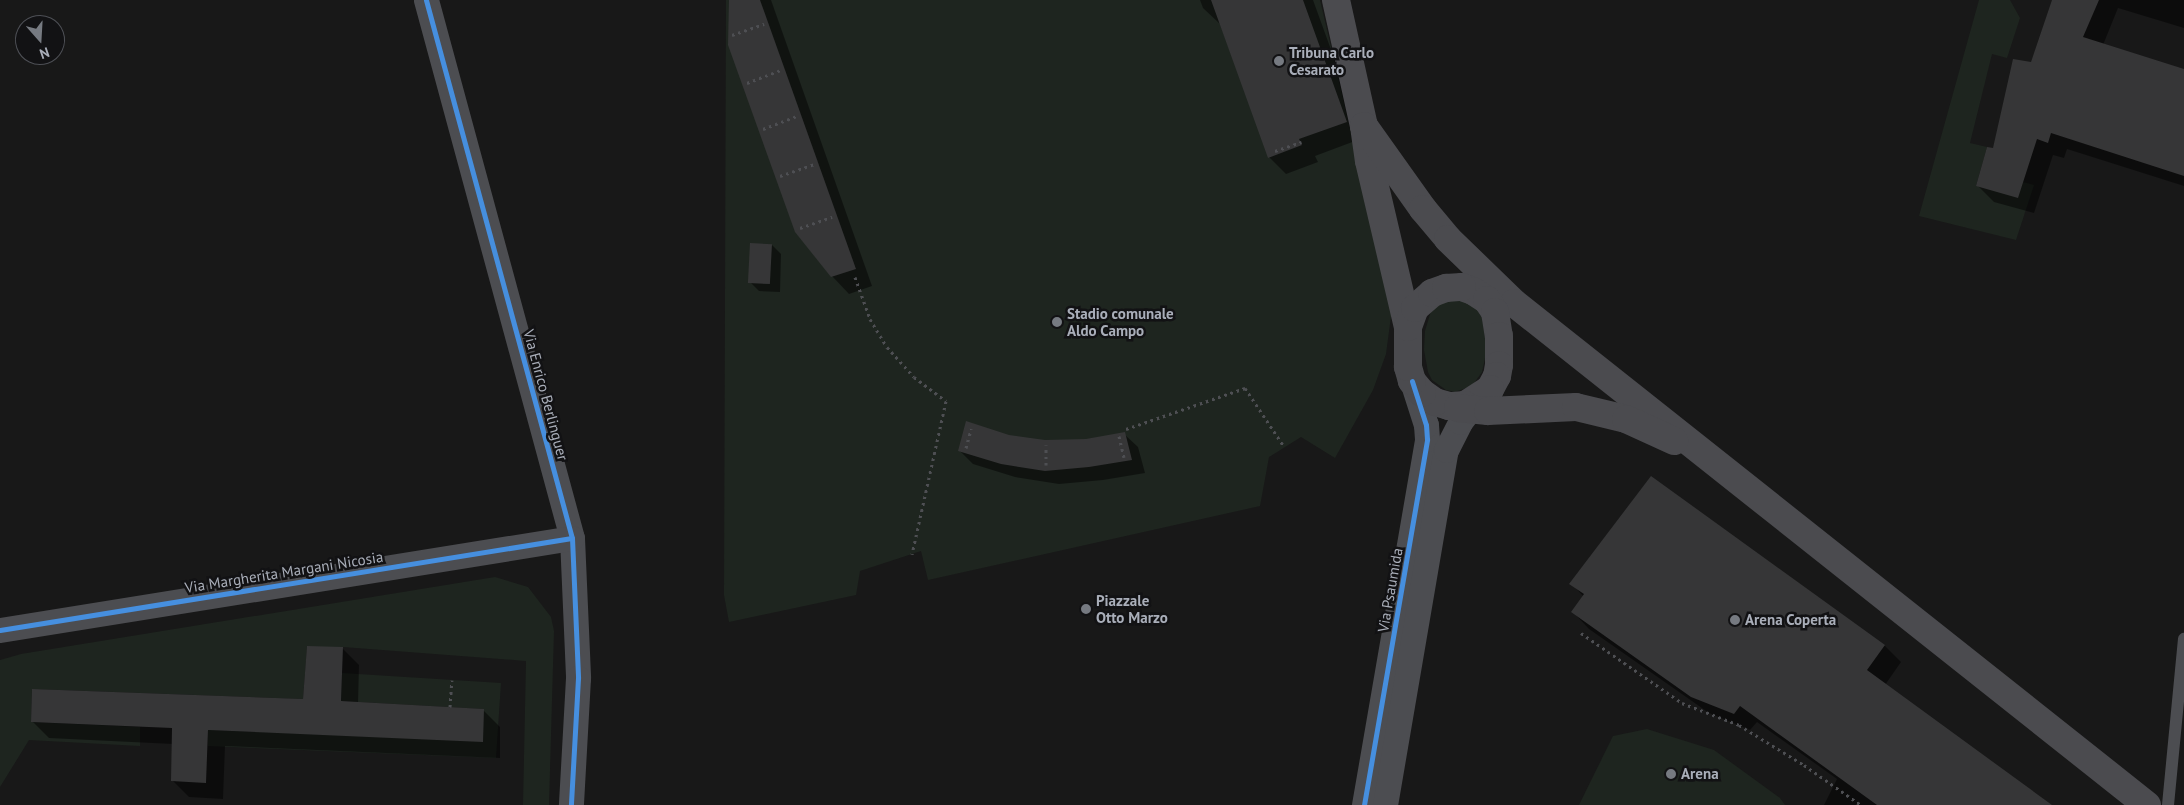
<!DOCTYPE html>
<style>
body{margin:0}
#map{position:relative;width:2184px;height:805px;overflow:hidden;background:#181818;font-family:"PT Sans",sans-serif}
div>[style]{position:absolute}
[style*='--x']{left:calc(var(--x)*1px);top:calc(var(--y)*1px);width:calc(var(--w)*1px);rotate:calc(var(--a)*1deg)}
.green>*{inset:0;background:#1e251f}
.shadow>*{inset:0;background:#0007}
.building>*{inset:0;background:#363637;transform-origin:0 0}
.path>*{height:3px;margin-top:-1.5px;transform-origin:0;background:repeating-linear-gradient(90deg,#4e4f53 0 2.5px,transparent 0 6.5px)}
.lane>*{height:12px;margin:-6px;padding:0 6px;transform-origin:6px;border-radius:6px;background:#4c4d51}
.street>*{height:25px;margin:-12.5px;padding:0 12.5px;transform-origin:12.5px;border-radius:12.5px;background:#4c4d51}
.secondary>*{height:28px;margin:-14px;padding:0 14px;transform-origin:14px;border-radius:14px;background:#4b4b4f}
.cycleway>*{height:5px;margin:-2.5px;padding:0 2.5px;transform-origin:2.5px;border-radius:2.5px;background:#468fdf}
.dots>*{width:14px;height:14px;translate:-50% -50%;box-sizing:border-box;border:2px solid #121214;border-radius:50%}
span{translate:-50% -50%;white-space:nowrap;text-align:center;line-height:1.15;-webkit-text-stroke:5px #121214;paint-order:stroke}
.poi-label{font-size:15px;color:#a9aeb9;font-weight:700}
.left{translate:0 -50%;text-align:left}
.street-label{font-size:15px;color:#a9aeb9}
.north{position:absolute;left:15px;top:15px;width:50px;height:50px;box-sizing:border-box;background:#121214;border:1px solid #4e5056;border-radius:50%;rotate:161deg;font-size:14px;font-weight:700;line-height:20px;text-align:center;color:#a9aeb9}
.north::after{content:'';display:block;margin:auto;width:18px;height:22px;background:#767a81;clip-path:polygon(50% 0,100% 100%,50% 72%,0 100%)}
</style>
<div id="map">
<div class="green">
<i style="clip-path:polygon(726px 0,1320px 0,1392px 309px,1386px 354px,1373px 390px,1335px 458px,1301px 437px,1269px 457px,1260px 506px,928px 580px,921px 551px,860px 571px,856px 595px,729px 622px,724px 595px)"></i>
<i style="clip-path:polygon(1979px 0,2010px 0,2020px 18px,2007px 58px,1992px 54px,1970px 143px,1987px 147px,1976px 186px,2012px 179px,2034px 185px,2016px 240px,1919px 216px)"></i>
<i style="clip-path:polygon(1445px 300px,1463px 300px,1478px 310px,1482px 318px,1485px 337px,1486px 354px,1482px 372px,1472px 386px,1455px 392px,1446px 390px,1432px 380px,1428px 372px,1424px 350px,1425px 331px,1431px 311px)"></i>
<i style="clip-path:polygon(495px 577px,528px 587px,551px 617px,554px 631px,549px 805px,523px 805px,526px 661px,343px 647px,307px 647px,303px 699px,32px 689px,31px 722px,140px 727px,140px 746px,29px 740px,0 787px,0 660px,21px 654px)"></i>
<i style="clip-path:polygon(342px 673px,501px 683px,496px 758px,208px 746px,208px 730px,483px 741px,483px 709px,341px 701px)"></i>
<i style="clip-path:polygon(1647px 729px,1714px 750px,1780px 798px,1785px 805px,1579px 805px,1613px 736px)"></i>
</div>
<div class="shadow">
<i style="clip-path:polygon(730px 0,771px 0,872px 286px,849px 294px,832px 276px)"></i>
<i style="clip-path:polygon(1200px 0,1313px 0,1363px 138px,1315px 156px,1318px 162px,1286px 174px,1269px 157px,1220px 24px,1203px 8px)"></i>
<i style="clip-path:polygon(2053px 0,2184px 0,2184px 28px,2118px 8px,2103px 45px,2184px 70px,2184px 186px,2067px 149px,2064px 158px,2053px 155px,2034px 213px,1994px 202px,1978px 186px,2032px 63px)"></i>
<i style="clip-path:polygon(772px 245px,781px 254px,780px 292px,759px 291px,750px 282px)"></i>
<i style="clip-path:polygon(1124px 434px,1138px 447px,1145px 473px,1103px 480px,1059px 484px,1015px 477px,973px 464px,960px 451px,1008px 436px,1045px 442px,1086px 440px)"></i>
<i style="clip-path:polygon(1651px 477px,1885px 646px,1901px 662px,1885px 685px,2050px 805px,1824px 805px,1837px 779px,1757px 722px,1750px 730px,1709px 713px,1589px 629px,1573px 612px,1584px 597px,1571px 583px)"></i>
<i style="clip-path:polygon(342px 648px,359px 665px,358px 704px,483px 710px,500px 727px,500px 758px,225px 746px,223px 799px,189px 797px,172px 780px,173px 744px,49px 738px,32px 721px,305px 701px)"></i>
</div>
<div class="building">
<i style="clip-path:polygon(729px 0,760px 0,856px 269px,831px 277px,795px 232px,728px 45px)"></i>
<i style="clip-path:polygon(1211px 0,1303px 0,1347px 122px,1299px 139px,1302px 145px,1268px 158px)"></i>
<i style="clip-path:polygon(2052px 0,2099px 0,2083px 37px,2184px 69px,2184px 176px,2051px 133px,2048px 143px,2037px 139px,2018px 198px,1976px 186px,1987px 147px,1993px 148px,2013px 59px,2031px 62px)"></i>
<i style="left:750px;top:243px;width:22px;height:40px;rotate:3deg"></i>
<i style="clip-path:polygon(966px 421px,1009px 435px,1045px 440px,1086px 439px,1125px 432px,1132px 460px,1089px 467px,1045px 471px,1001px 464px,958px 451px)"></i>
<i style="clip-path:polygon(1651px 476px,1885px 645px,1867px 670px,2052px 805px,1877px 805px,1740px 706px,1734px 714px,1691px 697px,1571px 612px,1584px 594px,1569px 584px)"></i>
<i style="clip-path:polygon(307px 646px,343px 647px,341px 701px,484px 709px,483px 742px,208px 730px,206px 783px,171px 781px,172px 728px,31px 722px,32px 689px,303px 699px)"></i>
</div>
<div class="path">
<i style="--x:732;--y:35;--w:34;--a:-19"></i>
<i style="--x:747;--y:83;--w:36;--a:-21"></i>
<i style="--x:763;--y:129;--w:36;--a:-21"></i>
<i style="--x:1275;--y:151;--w:28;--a:-19"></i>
<i style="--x:780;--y:176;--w:37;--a:-19"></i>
<i style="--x:800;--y:228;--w:34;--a:-19"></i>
<i style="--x:855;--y:277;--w:45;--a:70.3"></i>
<i style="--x:870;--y:319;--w:33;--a:59"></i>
<i style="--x:887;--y:347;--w:40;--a:48"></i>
<i style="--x:914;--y:377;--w:40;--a:37"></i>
<i style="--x:946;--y:401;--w:157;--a:102.5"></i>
<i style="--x:1126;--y:429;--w:126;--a:-19"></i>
<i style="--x:1245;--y:388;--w:69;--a:56.3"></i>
<i style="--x:1119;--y:436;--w:22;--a:77"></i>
<i style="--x:966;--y:448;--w:20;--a:-75"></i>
<i style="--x:1046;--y:465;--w:20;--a:-90"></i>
<i style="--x:1581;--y:633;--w:123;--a:34.7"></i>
<i style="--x:1682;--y:703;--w:61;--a:21.1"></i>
<i style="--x:1739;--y:725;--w:76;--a:31.6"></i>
<i style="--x:1804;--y:765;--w:70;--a:35.1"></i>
<i style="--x:450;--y:707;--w:27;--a:-86"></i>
</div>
<div class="lane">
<i style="--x:2168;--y:805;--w:167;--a:-84.5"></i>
</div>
<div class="street">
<i style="--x:426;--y:0;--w:557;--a:74.82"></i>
<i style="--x:572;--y:538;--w:140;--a:87.5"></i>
<i style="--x:578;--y:678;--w:127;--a:93.2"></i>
<i style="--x:0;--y:630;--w:579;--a:-9.14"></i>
<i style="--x:1364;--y:805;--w:371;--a:-80.2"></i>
<i style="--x:1427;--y:439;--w:14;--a:-94"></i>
<i style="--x:1426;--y:425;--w:46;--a:-107.7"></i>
<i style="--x:1385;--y:805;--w:360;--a:-80.3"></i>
<i style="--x:1446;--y:450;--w:31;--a:-63"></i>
<i style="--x:1460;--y:422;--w:31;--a:-52"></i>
</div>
<div class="secondary">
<i style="--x:1336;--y:0;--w:129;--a:77.5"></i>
<i style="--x:1364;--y:126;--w:35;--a:82"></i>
<i style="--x:1369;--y:161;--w:171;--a:76.8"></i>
<i style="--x:1364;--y:126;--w:102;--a:54.6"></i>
<i style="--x:1423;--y:209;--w:39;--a:50"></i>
<i style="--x:1448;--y:239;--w:92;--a:44.1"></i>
<i style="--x:1514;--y:303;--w:808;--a:38.42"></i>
<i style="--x:1462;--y:287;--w:12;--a:20"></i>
<i style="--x:1473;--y:291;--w:17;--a:33"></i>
<i style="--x:1487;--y:300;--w:14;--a:56"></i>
<i style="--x:1495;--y:312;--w:24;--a:81"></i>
<i style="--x:1499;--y:336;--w:29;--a:90"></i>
<i style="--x:1499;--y:365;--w:11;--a:100"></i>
<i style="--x:1497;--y:376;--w:15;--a:118"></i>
<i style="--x:1490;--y:389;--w:30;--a:147"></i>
<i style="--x:1465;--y:405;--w:16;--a:176"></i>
<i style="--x:1449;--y:406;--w:15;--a:-164"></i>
<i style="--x:1435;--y:402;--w:16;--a:-145"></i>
<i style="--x:1422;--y:393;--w:16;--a:-130"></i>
<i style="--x:1412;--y:381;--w:15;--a:-106"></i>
<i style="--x:1408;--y:367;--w:40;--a:-90"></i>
<i style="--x:1408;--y:327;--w:20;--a:-70"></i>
<i style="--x:1415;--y:308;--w:23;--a:-41"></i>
<i style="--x:1432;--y:293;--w:15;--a:-20"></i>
<i style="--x:1446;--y:288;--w:16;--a:-4"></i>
<i style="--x:1458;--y:408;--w:30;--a:6"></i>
<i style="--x:1488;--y:411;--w:88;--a:-2.6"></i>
<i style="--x:1576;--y:407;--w:51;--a:13.5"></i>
<i style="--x:1626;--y:419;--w:53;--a:24.6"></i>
</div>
<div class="cycleway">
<i style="--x:426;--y:0;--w:557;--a:74.82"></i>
<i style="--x:572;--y:538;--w:140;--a:87.5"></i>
<i style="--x:578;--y:678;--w:127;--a:93.2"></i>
<i style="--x:0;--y:630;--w:579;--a:-9.14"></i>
<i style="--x:1364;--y:805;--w:371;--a:-80.2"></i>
<i style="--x:1427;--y:439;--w:14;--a:-94"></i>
<i style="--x:1426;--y:425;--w:46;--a:-107.7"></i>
</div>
<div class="dots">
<i style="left:1279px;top:61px;background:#767a81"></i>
<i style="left:1057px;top:322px;background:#767a81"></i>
<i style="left:1086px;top:609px;background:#767a81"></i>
<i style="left:1735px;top:620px;background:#767a81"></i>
<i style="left:1671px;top:774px;background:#767a81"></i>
</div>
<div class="poi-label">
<span class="left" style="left:1289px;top:61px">Tribuna Carlo<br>Cesarato</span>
<span class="left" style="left:1067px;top:322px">Stadio comunale<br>Aldo Campo</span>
<span class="left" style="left:1096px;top:609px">Piazzale<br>Otto Marzo</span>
<span class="left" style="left:1745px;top:620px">Arena Coperta</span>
<span class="left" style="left:1681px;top:774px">Arena</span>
</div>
<div class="street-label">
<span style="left:546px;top:395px;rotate:75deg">Via Enrico Berlinguer</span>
<span style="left:284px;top:572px;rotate:-9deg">Via Margherita Margani Nicosia</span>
<span style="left:1390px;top:590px;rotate:-80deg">Via Psaumida</span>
</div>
<div class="north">N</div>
</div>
